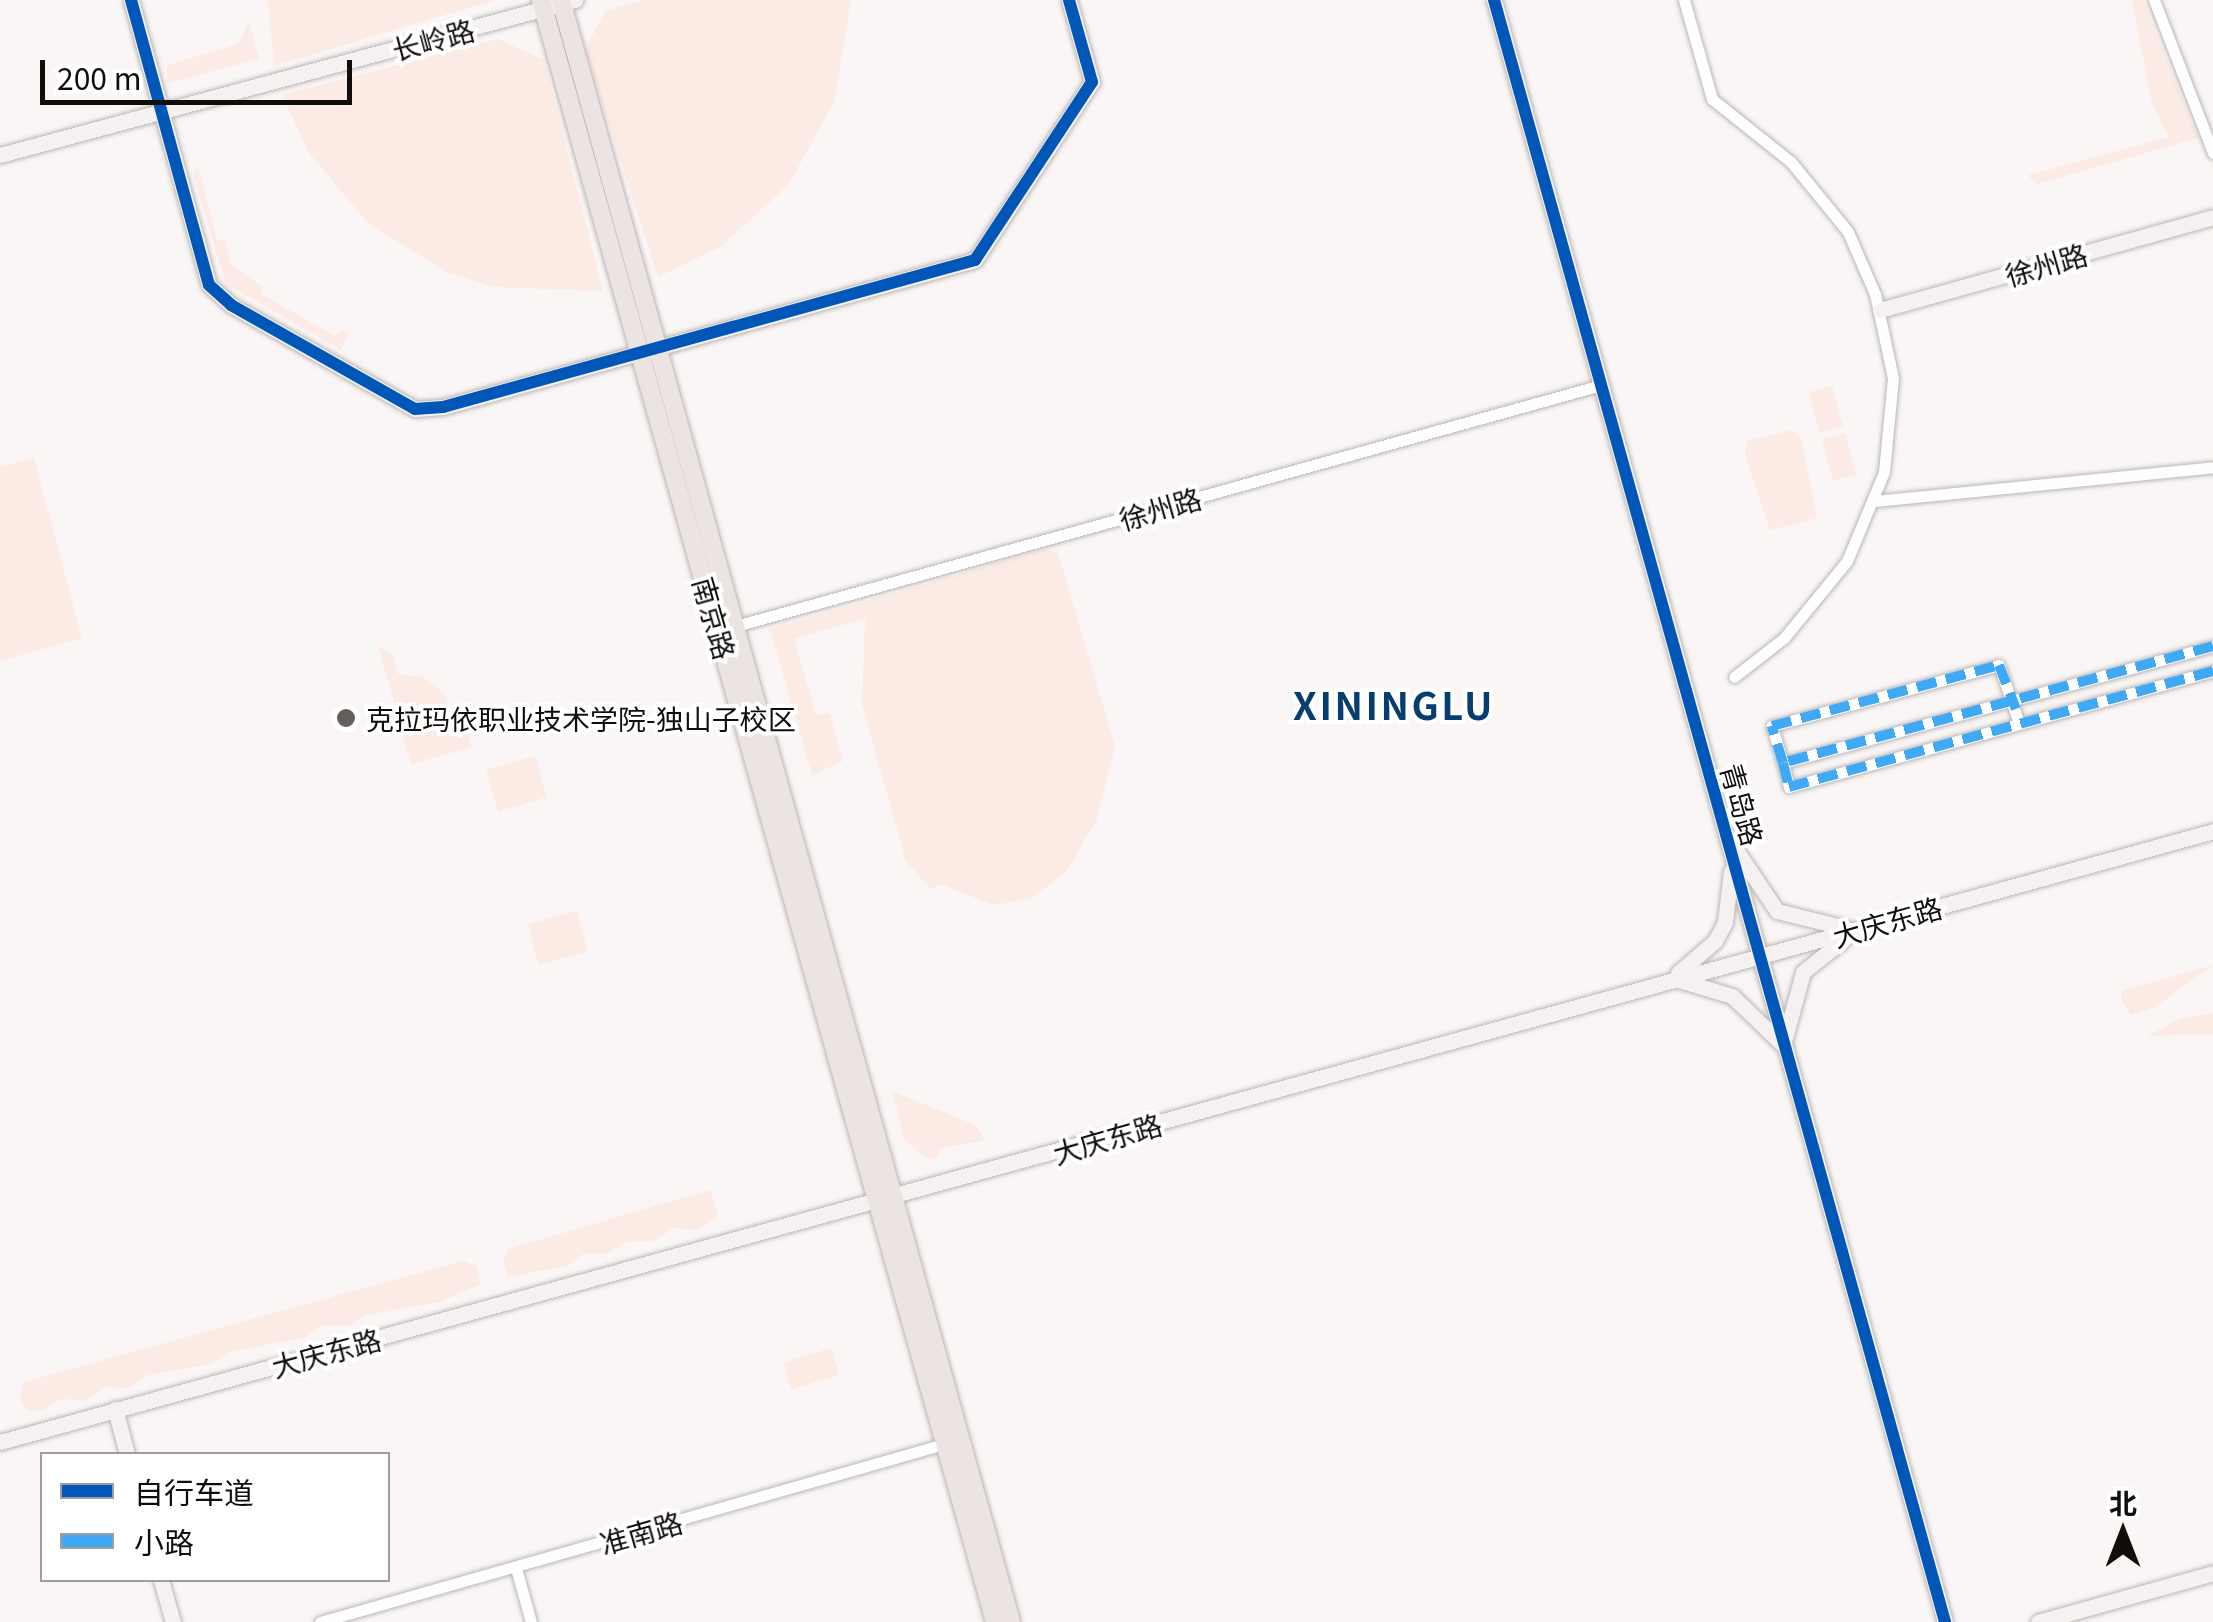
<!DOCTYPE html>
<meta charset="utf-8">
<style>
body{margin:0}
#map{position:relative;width:2213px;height:1622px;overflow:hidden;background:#faf6f5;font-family:Georgia,"Noto Sans SC",serif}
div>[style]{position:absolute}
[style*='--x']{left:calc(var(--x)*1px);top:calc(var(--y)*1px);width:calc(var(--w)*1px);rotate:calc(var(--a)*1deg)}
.green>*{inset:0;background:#fceae4;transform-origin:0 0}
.roads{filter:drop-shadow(0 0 2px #bab6b5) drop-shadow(0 0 2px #bab6b5)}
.street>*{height:11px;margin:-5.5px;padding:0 5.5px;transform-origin:5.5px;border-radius:5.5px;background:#fefefe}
.secondary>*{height:15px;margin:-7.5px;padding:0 7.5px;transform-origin:7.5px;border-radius:7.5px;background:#f5f1f0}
.primary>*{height:18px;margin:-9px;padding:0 9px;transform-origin:9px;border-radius:9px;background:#ece4e2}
.quiet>*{height:10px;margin-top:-5px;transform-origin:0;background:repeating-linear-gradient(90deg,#3fa9f5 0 20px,transparent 0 30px)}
.cycleway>*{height:12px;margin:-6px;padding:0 6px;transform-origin:6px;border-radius:6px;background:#0057b8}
.dots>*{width:28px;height:28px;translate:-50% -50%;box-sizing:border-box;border:5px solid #fff;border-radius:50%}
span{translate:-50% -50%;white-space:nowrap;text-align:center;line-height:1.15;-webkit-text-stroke:8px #fff;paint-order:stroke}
.street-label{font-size:28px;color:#110d0b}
.poi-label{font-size:28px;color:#110d0b}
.left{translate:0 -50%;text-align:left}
.district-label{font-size:38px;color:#073e6f;font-weight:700;letter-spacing:2.5px}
.legend{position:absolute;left:40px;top:1452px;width:350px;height:130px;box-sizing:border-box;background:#fff;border:2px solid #a09e9d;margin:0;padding:12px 18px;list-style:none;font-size:30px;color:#110d0b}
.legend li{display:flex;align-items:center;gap:20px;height:50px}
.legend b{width:50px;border:2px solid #a09e9d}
.north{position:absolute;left:2073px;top:1482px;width:100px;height:100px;-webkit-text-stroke:8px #fff;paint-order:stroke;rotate:0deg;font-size:28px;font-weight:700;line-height:40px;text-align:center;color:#110d0b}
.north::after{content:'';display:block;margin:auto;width:35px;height:45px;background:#110d0b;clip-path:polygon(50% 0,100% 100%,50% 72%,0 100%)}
.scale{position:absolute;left:40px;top:60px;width:312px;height:45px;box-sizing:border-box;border:5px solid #110d0b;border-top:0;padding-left:12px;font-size:30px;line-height:35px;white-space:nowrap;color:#110d0b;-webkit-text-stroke:8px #fff;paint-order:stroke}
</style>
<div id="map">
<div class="green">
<i style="clip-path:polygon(268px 0,495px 0,274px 66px)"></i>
<i style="clip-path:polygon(643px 0,851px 0,834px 102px,789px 184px,720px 247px,658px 277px,585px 50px,605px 11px)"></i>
<i style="clip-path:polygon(2132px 0,2143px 0,2198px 138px,2037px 184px,2028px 175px,2169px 137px,2152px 104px)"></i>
<i style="clip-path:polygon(249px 22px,259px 59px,167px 83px,167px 65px,238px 44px)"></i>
<i style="clip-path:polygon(498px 39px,544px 60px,603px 291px,494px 287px,449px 273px,369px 224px,309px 153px,282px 95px)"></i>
<i style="clip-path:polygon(198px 167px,217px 240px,225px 241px,231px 264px,263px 287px,261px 294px,335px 336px,342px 329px,349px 333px,341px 350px,226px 284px,193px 174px)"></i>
<i style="left:1832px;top:386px;width:42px;height:24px;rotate:75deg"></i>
<i style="clip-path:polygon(1793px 430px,1801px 438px,1817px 518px,1770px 530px,1745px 455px,1747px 441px)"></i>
<i style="left:1845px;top:433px;width:43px;height:24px;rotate:75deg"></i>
<i style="clip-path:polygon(34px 458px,82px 638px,0 661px,0 467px)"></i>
<i style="clip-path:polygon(1046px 549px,1058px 553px,1115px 746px,1096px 822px,1065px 873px,1030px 899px,994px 905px,940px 884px,932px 890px,906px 862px,862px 704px,865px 619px,794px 638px,816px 715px,830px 713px,843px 761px,812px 775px,770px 629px)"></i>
<i style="clip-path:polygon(378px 645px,393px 656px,398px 674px,423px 677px,447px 696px,446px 708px,463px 718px,472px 747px,411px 764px)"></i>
<i style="left:535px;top:756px;width:43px;height:51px;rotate:74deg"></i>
<i style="left:577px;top:911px;width:42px;height:51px;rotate:75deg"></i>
<i style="clip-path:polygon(2213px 965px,2155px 1007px,2131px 1015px,2121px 1001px,2121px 991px)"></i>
<i style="clip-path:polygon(2213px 1013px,2213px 1034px,2147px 1036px,2181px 1018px)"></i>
<i style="clip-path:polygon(892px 1091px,977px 1126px,984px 1140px,938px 1149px,939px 1157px,929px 1160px,905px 1140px)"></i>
<i style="clip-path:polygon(710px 1190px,718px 1216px,696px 1230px,674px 1228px,654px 1241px,628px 1241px,606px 1254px,583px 1254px,566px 1266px,508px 1277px,503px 1261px,508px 1249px)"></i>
<i style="clip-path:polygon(463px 1261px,477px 1267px,481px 1284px,439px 1302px,367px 1315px,349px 1326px,321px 1326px,305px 1338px,232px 1351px,211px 1364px,148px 1375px,128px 1388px,104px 1387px,85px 1400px,61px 1399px,43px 1410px,28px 1411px,20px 1398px,24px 1382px)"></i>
<i style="left:831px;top:1348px;width:28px;height:50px;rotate:73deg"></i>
</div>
<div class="roads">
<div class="street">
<i style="--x:1684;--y:0;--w:103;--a:74.2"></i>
<i style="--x:1712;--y:99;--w:101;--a:38.6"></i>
<i style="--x:1791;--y:162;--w:90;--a:50.8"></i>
<i style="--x:1848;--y:232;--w:68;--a:66.5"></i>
<i style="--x:1875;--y:294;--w:86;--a:77.9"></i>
<i style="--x:1893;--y:378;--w:94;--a:95.5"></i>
<i style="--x:1884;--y:472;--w:96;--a:112.6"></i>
<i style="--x:1847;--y:561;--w:99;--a:129.3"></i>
<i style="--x:1784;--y:638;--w:63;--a:142"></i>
<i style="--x:2154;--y:0;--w:164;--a:68.9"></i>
<i style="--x:1875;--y:501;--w:340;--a:-5.7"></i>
<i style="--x:732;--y:627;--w:902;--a:-15.56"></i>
<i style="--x:2213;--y:646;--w:446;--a:164.8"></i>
<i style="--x:1783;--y:763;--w:25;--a:76"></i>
<i style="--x:1789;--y:787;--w:440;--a:-15.3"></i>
<i style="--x:1783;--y:763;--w:39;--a:-107"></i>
<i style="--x:1772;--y:726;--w:235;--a:-15"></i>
<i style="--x:1999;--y:665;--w:61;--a:71"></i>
<i style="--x:516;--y:1568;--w:56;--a:74.5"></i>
<i style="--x:320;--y:1622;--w:656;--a:-15.92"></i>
</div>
<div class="secondary">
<i style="--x:131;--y:0;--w:295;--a:74.7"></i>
<i style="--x:209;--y:285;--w:30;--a:42"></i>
<i style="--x:231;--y:305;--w:211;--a:29.5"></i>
<i style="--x:415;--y:409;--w:28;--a:-4"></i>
<i style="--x:443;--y:407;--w:552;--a:-15.45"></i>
<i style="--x:975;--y:260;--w:213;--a:-56.7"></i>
<i style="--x:1092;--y:82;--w:85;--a:-105.7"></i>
<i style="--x:1494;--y:0;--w:1684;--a:74.46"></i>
<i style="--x:0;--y:155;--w:596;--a:-15.09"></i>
<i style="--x:1880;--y:310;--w:346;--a:-15.6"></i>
<i style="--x:1738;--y:853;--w:70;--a:56.1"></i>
<i style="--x:1777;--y:911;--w:71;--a:13.8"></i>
<i style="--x:1678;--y:973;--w:49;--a:-40.9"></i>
<i style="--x:1715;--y:941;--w:21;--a:-62"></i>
<i style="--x:1725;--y:922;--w:51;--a:-83.3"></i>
<i style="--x:1676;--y:979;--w:59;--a:16.9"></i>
<i style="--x:1732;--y:996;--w:68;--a:43.8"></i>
<i style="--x:1785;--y:1038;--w:68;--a:-74.7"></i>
<i style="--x:1803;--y:972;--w:53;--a:-38.8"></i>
<i style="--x:115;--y:1409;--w:47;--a:75.1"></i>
<i style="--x:0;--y:1442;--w:2296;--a:-15.43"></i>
<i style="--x:161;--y:1580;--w:44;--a:74.1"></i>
<i style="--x:2038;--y:1622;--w:182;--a:-15.6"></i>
</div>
<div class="primary">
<i style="--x:541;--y:0;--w:1684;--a:74.36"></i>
<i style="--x:561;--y:0;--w:1683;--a:74.49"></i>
</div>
</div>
<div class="quiet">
<i style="--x:2213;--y:646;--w:446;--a:164.8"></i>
<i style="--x:1783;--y:763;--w:25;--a:76"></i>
<i style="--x:1789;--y:787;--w:440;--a:-15.3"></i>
<i style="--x:1783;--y:763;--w:39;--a:-107"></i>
<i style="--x:1772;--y:726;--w:235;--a:-15"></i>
<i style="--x:1999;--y:665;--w:47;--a:68.9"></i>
</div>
<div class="cycleway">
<i style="--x:131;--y:0;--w:295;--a:74.7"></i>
<i style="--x:209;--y:285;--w:30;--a:42"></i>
<i style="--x:231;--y:305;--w:211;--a:29.5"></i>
<i style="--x:415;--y:409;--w:28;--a:-4"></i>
<i style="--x:443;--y:407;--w:552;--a:-15.45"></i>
<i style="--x:975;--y:260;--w:213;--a:-56.7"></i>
<i style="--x:1092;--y:82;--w:85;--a:-105.7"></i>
<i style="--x:1494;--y:0;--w:1684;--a:74.46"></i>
</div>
<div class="dots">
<i style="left:346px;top:718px;background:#635f5d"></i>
</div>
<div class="street-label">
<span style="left:433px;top:39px;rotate:-15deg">长岭路</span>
<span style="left:2046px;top:264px;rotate:-16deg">徐州路</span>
<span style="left:1160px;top:508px;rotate:-16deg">徐州路</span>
<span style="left:715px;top:618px;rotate:74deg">南京路</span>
<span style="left:1743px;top:804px;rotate:74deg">青岛路</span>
<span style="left:1887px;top:921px;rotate:-16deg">大庆东路</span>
<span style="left:1107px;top:1138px;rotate:-16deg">大庆东路</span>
<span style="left:326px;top:1352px;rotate:-15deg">大庆东路</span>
<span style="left:641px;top:1532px;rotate:-16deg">准南路</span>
</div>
<div class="poi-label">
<span class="left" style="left:366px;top:718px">克拉玛依职业技术学院-独山子校区</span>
</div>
<div class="district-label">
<span style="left:1394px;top:704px">XININGLU</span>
</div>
<ul class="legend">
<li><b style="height:12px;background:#0057b8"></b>自行车道</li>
<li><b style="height:12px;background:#3fa9f5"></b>小路</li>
</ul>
<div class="north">北</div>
<div class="scale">200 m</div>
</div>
